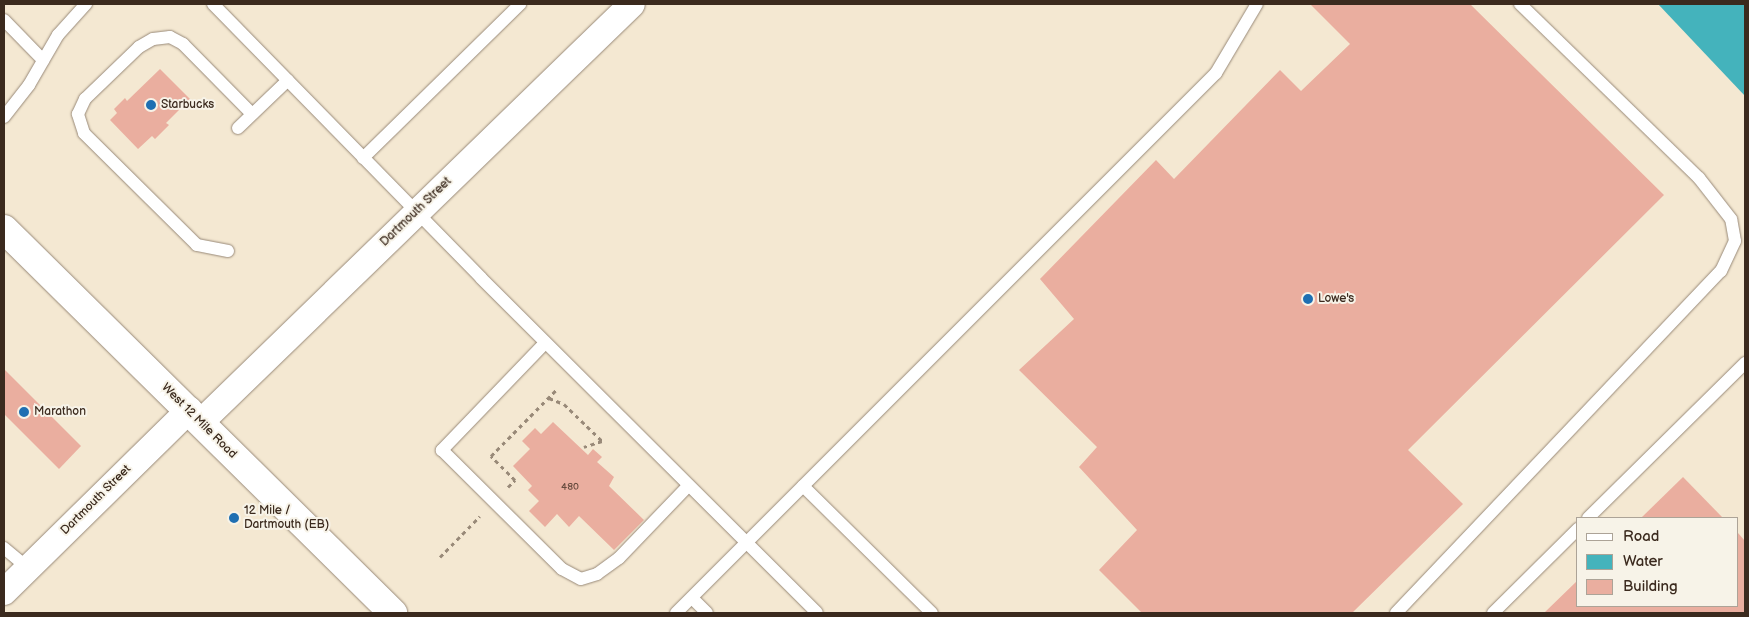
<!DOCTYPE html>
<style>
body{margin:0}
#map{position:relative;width:1749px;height:617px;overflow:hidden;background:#f4e8d2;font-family:"Balsamiq Sans",sans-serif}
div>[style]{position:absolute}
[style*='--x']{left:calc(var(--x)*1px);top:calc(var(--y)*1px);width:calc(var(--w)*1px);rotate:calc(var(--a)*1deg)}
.water>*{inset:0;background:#44b3bc}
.building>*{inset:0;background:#eaae9f}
.path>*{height:3px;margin-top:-1.5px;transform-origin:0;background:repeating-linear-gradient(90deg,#988978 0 4px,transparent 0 8px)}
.roads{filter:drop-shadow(0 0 1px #988978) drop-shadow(0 0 1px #988978)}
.lane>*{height:12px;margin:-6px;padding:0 6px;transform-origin:6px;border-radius:6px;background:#fff}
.street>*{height:26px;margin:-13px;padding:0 13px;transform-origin:13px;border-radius:13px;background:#fff}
.secondary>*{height:28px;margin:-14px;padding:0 14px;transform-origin:14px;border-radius:14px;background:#fff}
.dots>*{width:14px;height:14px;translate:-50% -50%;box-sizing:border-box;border:2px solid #f7f3e8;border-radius:50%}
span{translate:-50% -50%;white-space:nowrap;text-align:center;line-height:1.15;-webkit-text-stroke:4px #f7f3e8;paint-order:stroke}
.number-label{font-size:10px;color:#674b3e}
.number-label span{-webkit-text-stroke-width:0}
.poi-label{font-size:12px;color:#3b2a1e}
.left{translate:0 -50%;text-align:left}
.street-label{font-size:12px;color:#3b2a1e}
.frame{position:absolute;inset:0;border:5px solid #3b2a1e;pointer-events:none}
.legend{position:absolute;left:1576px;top:517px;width:162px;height:90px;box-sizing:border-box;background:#f7f3e8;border:1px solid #aca397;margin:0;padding:6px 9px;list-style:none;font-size:15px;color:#3b2a1e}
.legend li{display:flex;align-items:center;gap:10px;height:25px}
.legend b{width:25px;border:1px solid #aca397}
</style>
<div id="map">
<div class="water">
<i style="clip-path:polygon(1658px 4px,1745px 4px,1745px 96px)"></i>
</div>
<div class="building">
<i style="clip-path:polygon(1310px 4px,1470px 4px,1664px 195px,1408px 450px,1463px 504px,1352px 613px,1142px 613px,1099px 570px,1137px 530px,1079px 467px,1097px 447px,1019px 370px,1074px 319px,1040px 279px,1156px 160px,1174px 179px,1280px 70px,1301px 91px,1350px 44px)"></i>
<i style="clip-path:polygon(160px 69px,190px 99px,166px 123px,169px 125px,155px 139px,152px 136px,138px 149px,110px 120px,117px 113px,114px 109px,125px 98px,127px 101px)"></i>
<i style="clip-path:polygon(4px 369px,81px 446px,59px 469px,4px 414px)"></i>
<i style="clip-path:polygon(553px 422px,588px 455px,593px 449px,602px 457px,597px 462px,614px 477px,609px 486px,644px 520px,614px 550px,579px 516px,569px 527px,557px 514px,545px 527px,529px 511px,539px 501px,528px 490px,532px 486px,513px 466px,530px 449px,522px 441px,535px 428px,541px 434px)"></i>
<i style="clip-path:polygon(1683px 477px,1723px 518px,1641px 518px)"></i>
<i style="clip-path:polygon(1738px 533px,1745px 541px,1745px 613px,1544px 613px,1578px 580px,1578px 606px,1738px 606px)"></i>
</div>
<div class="path">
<i style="--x:549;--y:398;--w:16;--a:22"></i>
<i style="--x:564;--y:404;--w:53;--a:44.2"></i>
<i style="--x:602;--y:441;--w:19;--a:162"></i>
<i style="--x:508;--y:487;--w:10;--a:-45"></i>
<i style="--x:515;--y:480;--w:34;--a:-135"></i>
<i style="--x:491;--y:456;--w:95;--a:-45.4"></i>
<i style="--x:440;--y:557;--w:57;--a:-45.7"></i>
</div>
<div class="roads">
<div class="lane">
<i style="--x:213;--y:4;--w:383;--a:45.6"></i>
<i style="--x:481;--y:278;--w:474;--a:44.9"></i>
<i style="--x:4;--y:20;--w:56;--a:45.7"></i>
<i style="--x:4;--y:117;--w:41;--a:-52"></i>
<i style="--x:29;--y:85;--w:58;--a:-59.9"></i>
<i style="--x:58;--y:35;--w:42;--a:-47.9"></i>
<i style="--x:238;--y:128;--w:69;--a:-43.8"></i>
<i style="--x:363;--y:158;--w:220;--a:-44.4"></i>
<i style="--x:228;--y:251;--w:32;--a:-169"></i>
<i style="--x:197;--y:245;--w:159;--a:-135.3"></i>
<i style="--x:84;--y:133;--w:20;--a:-108"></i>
<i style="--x:78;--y:114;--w:17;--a:-65"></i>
<i style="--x:85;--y:99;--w:75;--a:-43.9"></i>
<i style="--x:139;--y:47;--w:16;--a:-30"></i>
<i style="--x:153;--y:39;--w:17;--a:-7"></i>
<i style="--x:170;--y:37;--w:15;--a:28"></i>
<i style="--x:183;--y:44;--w:98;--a:45.4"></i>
<i style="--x:545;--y:343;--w:149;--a:133.9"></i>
<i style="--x:442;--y:450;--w:169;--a:44.8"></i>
<i style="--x:562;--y:569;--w:21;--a:28"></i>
<i style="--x:581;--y:579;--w:17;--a:-17"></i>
<i style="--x:597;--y:574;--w:27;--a:-36"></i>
<i style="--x:619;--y:558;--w:100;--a:-46.2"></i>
<i style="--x:803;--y:486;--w:181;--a:44.6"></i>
<i style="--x:1588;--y:518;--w:221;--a:-44.6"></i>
<i style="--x:4;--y:548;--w:31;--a:40"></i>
<i style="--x:692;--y:598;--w:21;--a:45"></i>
<i style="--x:676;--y:613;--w:764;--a:-45"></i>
<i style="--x:1216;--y:73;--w:80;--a:-59.3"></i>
<i style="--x:1396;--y:613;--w:472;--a:-46.5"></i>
<i style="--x:1721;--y:271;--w:33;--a:-65"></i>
<i style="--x:1735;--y:241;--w:22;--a:-100"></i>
<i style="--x:1731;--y:219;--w:52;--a:-128"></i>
<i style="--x:1699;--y:178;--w:250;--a:-135.8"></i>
<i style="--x:1493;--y:613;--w:120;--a:-44.7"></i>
</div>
<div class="street">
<i style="--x:201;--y:422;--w:600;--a:-44.12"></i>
<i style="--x:4;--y:592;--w:260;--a:-44.5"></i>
</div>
<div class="secondary">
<i style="--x:4;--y:229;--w:547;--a:44.63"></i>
</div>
</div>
<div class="dots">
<i style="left:151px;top:105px;background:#1f6fb2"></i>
<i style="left:1308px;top:299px;background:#1f6fb2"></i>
<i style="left:24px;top:412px;background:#1f6fb2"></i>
<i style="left:234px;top:518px;background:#1f6fb2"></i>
</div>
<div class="number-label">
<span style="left:570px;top:488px">480</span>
</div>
<div class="poi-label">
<span class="left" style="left:161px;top:105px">Starbucks</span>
<span class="left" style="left:1318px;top:299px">Lowe's</span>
<span class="left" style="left:34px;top:412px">Marathon</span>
<span class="left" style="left:244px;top:518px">12 Mile /<br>Dartmouth (EB)</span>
</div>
<div class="street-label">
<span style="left:416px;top:212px;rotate:-44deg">Dartmouth Street</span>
<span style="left:199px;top:421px;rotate:45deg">West 12 Mile Road</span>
<span style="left:96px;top:500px;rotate:-45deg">Dartmouth Street</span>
</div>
<div class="frame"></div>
<ul class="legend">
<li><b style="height:6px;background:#fff"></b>Road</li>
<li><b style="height:14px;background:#44b3bc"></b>Water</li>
<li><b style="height:14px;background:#eaae9f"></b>Building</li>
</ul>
</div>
